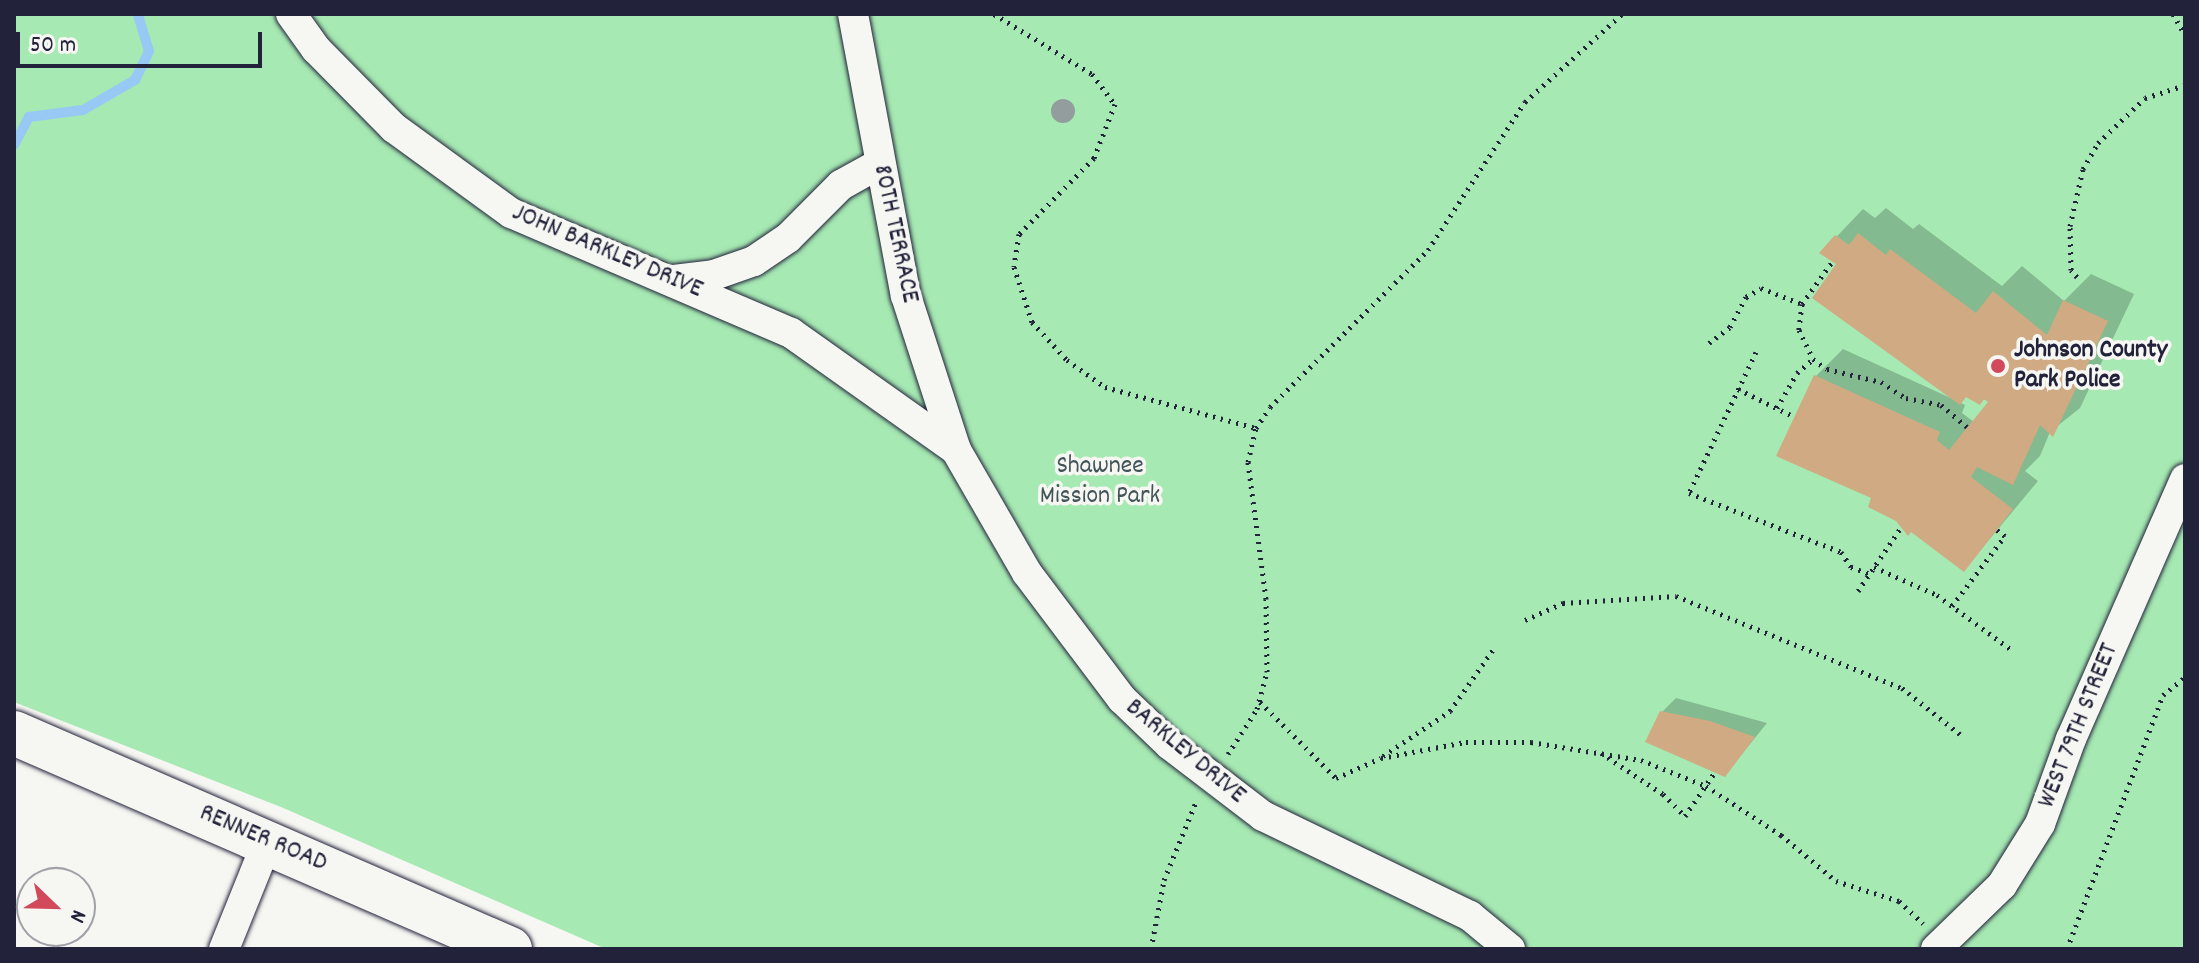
<!DOCTYPE html>
<style>
body{margin:0}
#map{position:relative;width:2199px;height:963px;overflow:hidden;background:#f6f6f2;font-family:Dekko,sans-serif}
div>[style]{position:absolute}
[style*='--x']{left:calc(var(--x)*1px);top:calc(var(--y)*1px);width:calc(var(--w)*1px);rotate:calc(var(--a)*1deg)}
.green>*{inset:0;background:#a6e9b3}
.shadow>*{inset:0;background:#0003}
.stream>*{height:10px;margin:-5px;padding:0 5px;transform-origin:5px;border-radius:5px;background:#97c9f4}
.building>*{inset:0;background:#d0aa82}
.path>*{height:5px;margin-top:-2.5px;transform-origin:0;background:repeating-linear-gradient(90deg,#22223b 0 2px,transparent 0 8px)}
.roads{filter:drop-shadow(0 0 2px #22223b) drop-shadow(0 0 2px #22223b)}
.street>*{height:30px;margin:-15px;padding:0 15px;transform-origin:15px;border-radius:15px;background:#f6f6f2}
.secondary>*{height:44px;margin:-22px;padding:0 22px;transform-origin:22px;border-radius:22px;background:#f6f6f2}
.trees>*{width:24px;height:24px;margin:-12px;border-radius:50%;background:#949d9e}
.dots>*{width:22px;height:22px;translate:-50% -50%;box-sizing:border-box;border:4px solid #f6f6f2;border-radius:50%}
span{translate:-50% -50%;white-space:nowrap;text-align:center;line-height:1.15;-webkit-text-stroke:7px #f6f6f2;paint-order:stroke}
.street-label{font-size:26px;color:#22223b}
.poi-label{font-size:26px;color:#22223b;font-weight:700}
.left{translate:0 -50%;text-align:left}
.park-label{font-size:26px;color:#435459}
.frame{position:absolute;inset:0;border:16px solid #22223b;pointer-events:none}
.north{position:absolute;left:16px;top:867px;width:80px;height:80px;box-sizing:border-box;background:#f6f6f2;border:2px solid #a1a1a9;border-radius:50%;rotate:113deg;font-size:22px;font-weight:700;line-height:32px;text-align:center;color:#22223b}
.north::after{content:'';display:block;margin:auto;width:28px;height:36px;background:#d1495b;clip-path:polygon(50% 0,100% 100%,50% 72%,0 100%)}
.scale{position:absolute;left:16px;top:32px;width:246px;height:36px;box-sizing:border-box;border:4px solid #22223b;border-top:0;padding-left:10px;font-size:24px;line-height:28px;white-space:nowrap;color:#22223b;-webkit-text-stroke:6px #f6f6f2;paint-order:stroke}
</style>
<div id="map">
<div class="green">
<i style="clip-path:polygon(14px 14px,2185px 14px,2185px 949px,606px 949px,281px 807px,14px 702px)"></i>
</div>
<div class="shadow">
<i style="clip-path:polygon(evenodd,1886px 208px,1913px 229px,1919px 224px,2002px 286px,2022px 266px,2064px 301px,2091px 274px,2134px 294px,2080px 408px,2050px 432px,2040px 456px,2025px 471px,2038px 481px,1964px 570px,1874px 497px,1816px 376px,1843px 349px,1953px 399px,1838px 264px,1822px 252px,1863px 209px,1875px 218px,1886px 208px,1967px 395px,1991px 401px,1974px 422px,1962px 413px,1965px 405px,1959px 402px,1967px 395px)"></i>
<i style="clip-path:polygon(1676px 698px,1767px 723px,1725px 775px,1662px 712px)"></i>
</div>
<div class="stream">
<i style="--x:14;--y:145;--w:32;--a:-62"></i>
<i style="--x:29;--y:117;--w:54;--a:-7.4"></i>
<i style="--x:83;--y:110;--w:60;--a:-30"></i>
<i style="--x:135;--y:80;--w:32;--a:-64"></i>
<i style="--x:149;--y:51;--w:39;--a:-107"></i>
</div>
<div class="building">
<i style="clip-path:polygon(1858px 233px,1886px 255px,1890px 249px,1976px 313px,1993px 291px,2047px 335px,2063px 300px,2108px 321px,2053px 437px,2040px 425px,2013px 485px,1977px 467px,1971px 477px,2013px 509px,1964px 572px,1911px 532px,1908px 536px,1896px 521px,1868px 507px,1871px 498px,1776px 456px,1814px 375px,1940px 432px,1937px 440px,1949px 450px,1988px 402px,1984px 399px,1980px 405px,1966px 397px,1960px 405px,1812px 298px,1836px 264px,1819px 253px,1835px 235px,1849px 245px)"></i>
<i style="clip-path:polygon(1660px 711px,1710px 721px,1755px 737px,1725px 777px,1645px 742px)"></i>
</div>
<div class="path">
<i style="--x:994;--y:14;--w:115;--a:31.5"></i>
<i style="--x:1092;--y:74;--w:38;--a:53"></i>
<i style="--x:1115;--y:104;--w:58;--a:111.3"></i>
<i style="--x:1094;--y:158;--w:107;--a:134.6"></i>
<i style="--x:1019;--y:234;--w:33;--a:99"></i>
<i style="--x:1014;--y:267;--w:58;--a:71.9"></i>
<i style="--x:1032;--y:322;--w:52;--a:47.4"></i>
<i style="--x:1067;--y:360;--w:47;--a:35.4"></i>
<i style="--x:1105;--y:387;--w:156;--a:15.2"></i>
<i style="--x:2173;--y:14;--w:24;--a:60"></i>
<i style="--x:2077;--y:277;--w:9;--a:-131"></i>
<i style="--x:2071;--y:270;--w:44;--a:-91.3"></i>
<i style="--x:2070;--y:226;--w:58;--a:-77.2"></i>
<i style="--x:2083;--y:169;--w:30;--a:-60"></i>
<i style="--x:2098;--y:143;--w:65;--a:-43.8"></i>
<i style="--x:2145;--y:98;--w:42;--a:-18"></i>
<i style="--x:1802;--y:304;--w:26;--a:97"></i>
<i style="--x:1799;--y:330;--w:32;--a:64"></i>
<i style="--x:1813;--y:359;--w:17;--a:36"></i>
<i style="--x:1827;--y:369;--w:56;--a:13.5"></i>
<i style="--x:1881;--y:382;--w:30;--a:33"></i>
<i style="--x:1906;--y:398;--w:36;--a:11"></i>
<i style="--x:1941;--y:405;--w:34;--a:40"></i>
<i style="--x:1709;--y:343;--w:26;--a:-37"></i>
<i style="--x:1730;--y:327;--w:34;--a:-62"></i>
<i style="--x:1746;--y:297;--w:17;--a:-31"></i>
<i style="--x:1761;--y:288;--w:44;--a:21.3"></i>
<i style="--x:1802;--y:304;--w:52;--a:-54.5"></i>
<i style="--x:1756;--y:352;--w:156;--a:115.4"></i>
<i style="--x:1689;--y:493;--w:163;--a:21.2"></i>
<i style="--x:1841;--y:552;--w:18;--a:56"></i>
<i style="--x:1851;--y:567;--w:20;--a:20"></i>
<i style="--x:1738;--y:389;--w:64;--a:26.2"></i>
<i style="--x:1777;--y:408;--w:40;--a:-60.3"></i>
<i style="--x:1797;--y:373;--w:21;--a:-41"></i>
<i style="--x:1874;--y:567;--w:69;--a:24"></i>
<i style="--x:1937;--y:595;--w:94;--a:36.4"></i>
<i style="--x:1858;--y:591;--w:75;--a:-55.9"></i>
<i style="--x:1952;--y:606;--w:88;--a:-52.9"></i>
<i style="--x:2005;--y:536;--w:10;--a:-143"></i>
<i style="--x:1525;--y:620;--w:42;--a:-24.1"></i>
<i style="--x:1563;--y:603;--w:113;--a:-3.5"></i>
<i style="--x:1676;--y:596;--w:244;--a:22.2"></i>
<i style="--x:1902;--y:688;--w:75;--a:38.5"></i>
<i style="--x:1260;--y:702;--w:107;--a:45"></i>
<i style="--x:1336;--y:778;--w:49;--a:-24"></i>
<i style="--x:1381;--y:758;--w:86;--a:-10.7"></i>
<i style="--x:1466;--y:742;--w:65;--a:0"></i>
<i style="--x:1531;--y:742;--w:111;--a:9.3"></i>
<i style="--x:1641;--y:760;--w:70;--a:21.8"></i>
<i style="--x:1706;--y:786;--w:90;--a:33.2"></i>
<i style="--x:1781;--y:835;--w:72;--a:39.9"></i>
<i style="--x:1836;--y:881;--w:66;--a:17.6"></i>
<i style="--x:1899;--y:901;--w:33;--a:43"></i>
<i style="--x:1601;--y:753;--w:74;--a:33.5"></i>
<i style="--x:1663;--y:794;--w:31;--a:45"></i>
<i style="--x:1685;--y:816;--w:53;--a:-55.7"></i>
<i style="--x:1228;--y:754;--w:54;--a:-57.2"></i>
<i style="--x:1257;--y:709;--w:38;--a:-75"></i>
<i style="--x:1267;--y:672;--w:73;--a:-90.8"></i>
<i style="--x:1266;--y:599;--w:138;--a:-97.5"></i>
<i style="--x:1248;--y:462;--w:35;--a:-77"></i>
<i style="--x:1256;--y:428;--w:25;--a:-56"></i>
<i style="--x:1270;--y:407;--w:223;--a:-44.8"></i>
<i style="--x:1428;--y:250;--w:177;--a:-56.8"></i>
<i style="--x:1525;--y:102;--w:131;--a:-42.2"></i>
<i style="--x:1383;--y:756;--w:81;--a:-33.9"></i>
<i style="--x:1450;--y:711;--w:78;--a:-54.9"></i>
<i style="--x:1151;--y:949;--w:70;--a:-79.3"></i>
<i style="--x:1164;--y:880;--w:84;--a:-67.7"></i>
<i style="--x:2067;--y:949;--w:272;--a:-69.3"></i>
<i style="--x:2163;--y:695;--w:28;--a:-39"></i>
</div>
<div class="roads">
<div class="street">
<i style="--x:291;--y:14;--w:43;--a:54.5"></i>
<i style="--x:316;--y:49;--w:111;--a:45.4"></i>
<i style="--x:394;--y:128;--w:145;--a:36"></i>
<i style="--x:511;--y:213;--w:305;--a:23.2"></i>
<i style="--x:791;--y:333;--w:202;--a:35.3"></i>
<i style="--x:853;--y:14;--w:287;--a:79.4"></i>
<i style="--x:906;--y:296;--w:162;--a:72"></i>
<i style="--x:956;--y:450;--w:142;--a:60"></i>
<i style="--x:1027;--y:573;--w:158;--a:53"></i>
<i style="--x:1122;--y:699;--w:66;--a:43.8"></i>
<i style="--x:1170;--y:745;--w:117;--a:37.4"></i>
<i style="--x:1263;--y:816;--w:230;--a:25.8"></i>
<i style="--x:1470;--y:916;--w:52;--a:39.5"></i>
<i style="--x:674;--y:280;--w:40;--a:-7.1"></i>
<i style="--x:714;--y:275;--w:42;--a:-19.3"></i>
<i style="--x:754;--y:261;--w:41;--a:-34.1"></i>
<i style="--x:788;--y:238;--w:75;--a:-45"></i>
<i style="--x:841;--y:185;--w:43;--a:-28.9"></i>
<i style="--x:224;--y:949;--w:118;--a:-68"></i>
<i style="--x:1936;--y:949;--w:92;--a:-44.1"></i>
<i style="--x:2002;--y:885;--w:72;--a:-58.1"></i>
<i style="--x:2040;--y:824;--w:90;--a:-70"></i>
<i style="--x:2071;--y:739;--w:284;--a:-66.3"></i>
</div>
<div class="secondary">
<i style="--x:14;--y:733;--w:541;--a:23.53"></i>
</div>
</div>
<div class="trees">
<i style="left:1063px;top:111px"></i>
</div>
<div class="dots">
<i style="left:1998px;top:366px;background:#d1495b"></i>
</div>
<div class="street-label">
<span style="left:895px;top:234px;rotate:78deg">80TH TERRACE</span>
<span style="left:607px;top:252px;rotate:23deg">JOHN BARKLEY DRIVE</span>
<span style="left:2079px;top:726px;rotate:-68deg">WEST 79TH STREET</span>
<span style="left:1185px;top:752px;rotate:40deg">BARKLEY DRIVE</span>
<span style="left:263px;top:839px;rotate:23deg">RENNER ROAD</span>
</div>
<div class="poi-label">
<span class="left" style="left:2014px;top:366px">Johnson County<br>Park Police</span>
</div>
<div class="park-label">
<span style="left:1100px;top:482px">Shawnee<br>Mission Park</span>
</div>
<div class="frame"></div>
<div class="north">N</div>
<div class="scale">50 m</div>
</div>
